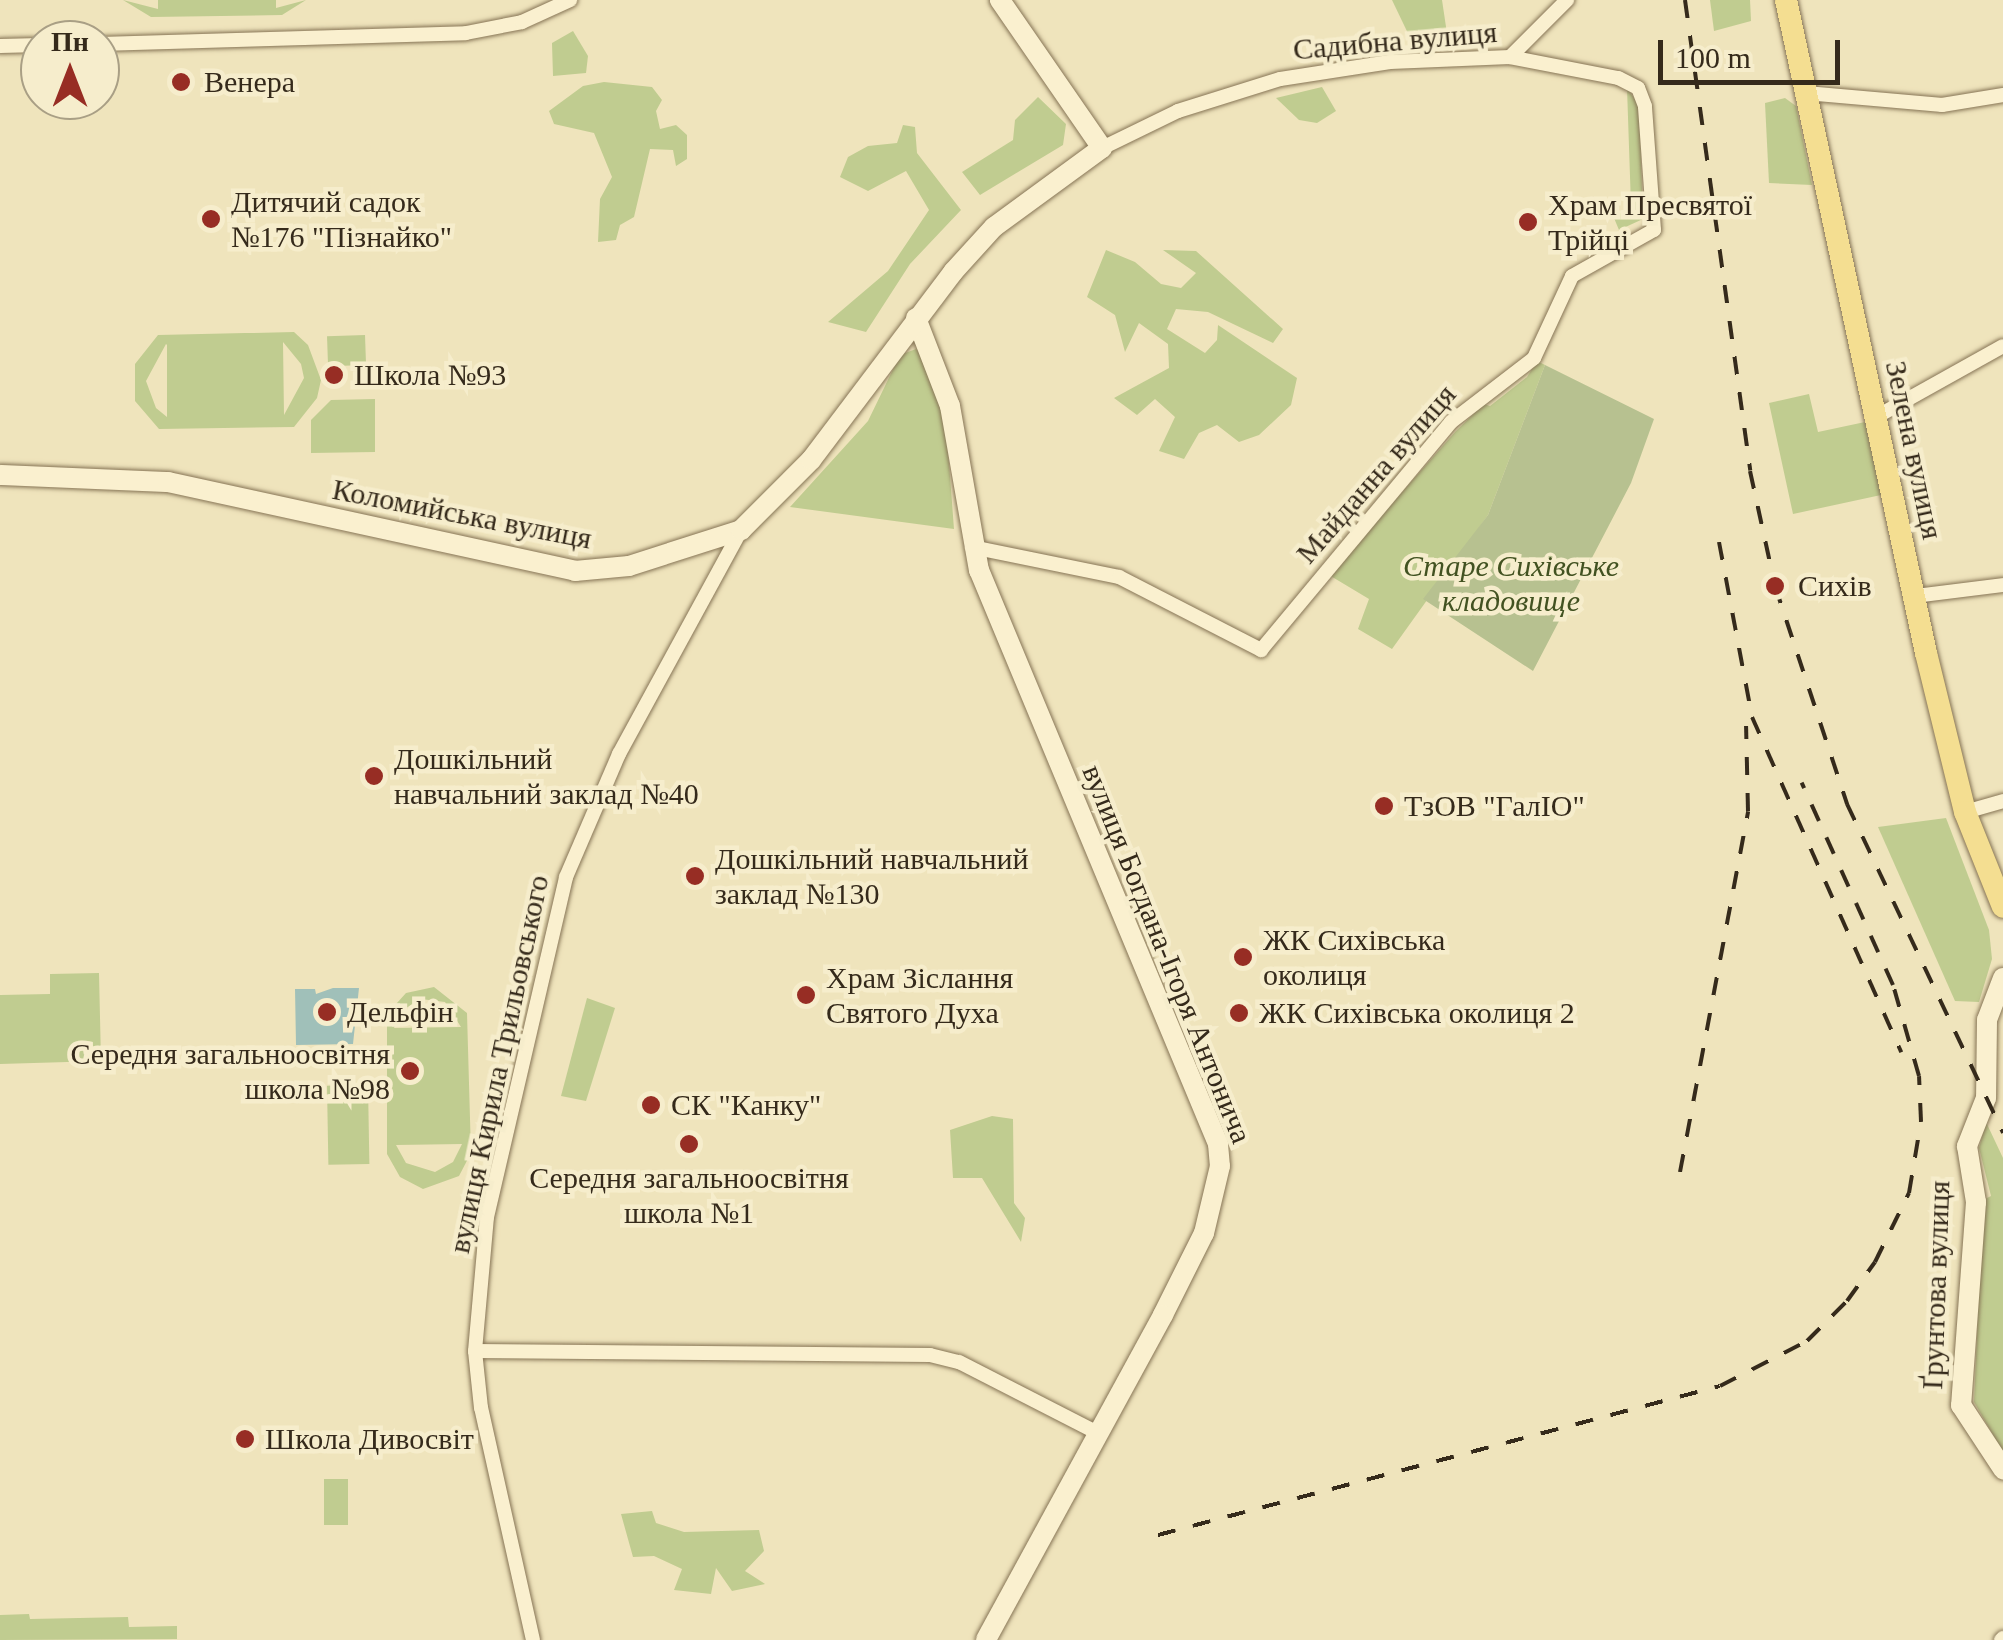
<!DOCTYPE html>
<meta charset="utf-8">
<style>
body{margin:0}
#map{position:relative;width:2003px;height:1640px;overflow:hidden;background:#efe4bc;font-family:"Times New Roman",serif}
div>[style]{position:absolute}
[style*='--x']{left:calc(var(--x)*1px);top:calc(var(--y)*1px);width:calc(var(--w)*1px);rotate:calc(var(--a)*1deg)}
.green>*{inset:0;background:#c0cc90;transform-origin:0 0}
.cemetery>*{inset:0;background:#b7c190}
.water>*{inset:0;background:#a0c0b9}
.roads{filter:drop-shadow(0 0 2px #867455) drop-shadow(0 0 2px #867455)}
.street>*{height:14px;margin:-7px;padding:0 7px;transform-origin:7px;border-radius:7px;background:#faf0cf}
.secondary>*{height:20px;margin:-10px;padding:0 10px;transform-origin:10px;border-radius:10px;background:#faf0cf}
.primary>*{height:22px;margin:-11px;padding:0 11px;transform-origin:11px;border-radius:11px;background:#f4de91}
.rail>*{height:4px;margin-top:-2px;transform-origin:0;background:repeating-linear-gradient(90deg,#352a1b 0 18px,transparent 0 36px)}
.dots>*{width:28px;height:28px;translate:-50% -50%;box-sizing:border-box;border:5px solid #f6edcc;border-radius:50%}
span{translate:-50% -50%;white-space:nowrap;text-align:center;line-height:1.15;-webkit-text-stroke:9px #f6edcc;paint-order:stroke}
.street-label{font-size:30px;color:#352a1b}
.poi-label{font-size:30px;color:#352a1b}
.left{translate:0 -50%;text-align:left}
.right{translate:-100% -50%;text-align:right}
.park-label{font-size:30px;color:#425221;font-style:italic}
.north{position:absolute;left:20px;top:20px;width:100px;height:100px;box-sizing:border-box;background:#f6edcc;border:2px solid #a99f85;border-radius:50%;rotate:0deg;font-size:28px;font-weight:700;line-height:40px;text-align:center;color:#352a1b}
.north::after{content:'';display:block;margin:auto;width:35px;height:45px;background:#972d24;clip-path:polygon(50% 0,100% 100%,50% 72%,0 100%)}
.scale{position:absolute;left:1658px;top:40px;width:182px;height:45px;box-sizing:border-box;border:5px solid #352a1b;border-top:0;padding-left:12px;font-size:30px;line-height:35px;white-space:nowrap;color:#352a1b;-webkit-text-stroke:8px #f6edcc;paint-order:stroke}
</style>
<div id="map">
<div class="green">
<i style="clip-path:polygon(123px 0,158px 9px,158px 0,276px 0,276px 8px,306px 0,282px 15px,151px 17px)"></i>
<i style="clip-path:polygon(1392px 0,1442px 0,1449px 47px,1415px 48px)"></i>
<i style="clip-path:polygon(1710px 0,1750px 0,1751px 21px,1714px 31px)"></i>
<i style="clip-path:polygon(573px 31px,588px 56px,586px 73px,553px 76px,552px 43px)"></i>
<i style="clip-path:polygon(604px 82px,652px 87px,662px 100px,656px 111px,660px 129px,676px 125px,687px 135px,687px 159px,676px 166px,673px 150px,650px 149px,634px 217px,620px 225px,616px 240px,598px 242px,600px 199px,612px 177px,594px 133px,554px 124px,549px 111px,583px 86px)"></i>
<i style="clip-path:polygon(1322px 87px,1336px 111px,1317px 123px,1299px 120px,1276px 98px)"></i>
<i style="clip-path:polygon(1627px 88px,1639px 105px,1643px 219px,1619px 230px,1614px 218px,1631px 206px)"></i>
<i style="clip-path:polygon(1038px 97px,1066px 124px,1063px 145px,980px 195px,962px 172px,1013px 140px,1015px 120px)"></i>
<i style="clip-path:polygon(1785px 98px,1796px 106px,1812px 185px,1769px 183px,1765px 103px)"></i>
<i style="clip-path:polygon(903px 125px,915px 127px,917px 153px,961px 210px,910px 264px,866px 332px,828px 322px,888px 271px,929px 210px,906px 171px,868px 191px,840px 177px,848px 157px,868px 146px,897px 143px)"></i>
<i style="clip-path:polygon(1106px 250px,1135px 262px,1161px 284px,1181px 288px,1196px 273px,1163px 250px,1196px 251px,1283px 329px,1273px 343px,1208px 312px,1176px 309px,1167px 329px,1205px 353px,1217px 340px,1218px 325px,1297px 378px,1291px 405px,1259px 435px,1239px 442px,1217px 425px,1199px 433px,1184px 459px,1159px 451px,1175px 417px,1155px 399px,1137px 415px,1114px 398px,1169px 368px,1168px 344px,1139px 323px,1125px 352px,1115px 315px,1087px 297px)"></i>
<i style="clip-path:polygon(evenodd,294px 332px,308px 345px,321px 380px,317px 398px,294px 427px,159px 429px,135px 401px,135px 364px,158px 335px,294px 332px,283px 342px,301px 364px,304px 378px,284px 415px,283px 342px,294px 332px,166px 344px,167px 345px,167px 417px,156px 408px,146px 381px,166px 344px)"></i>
<i style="left:365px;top:335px;width:30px;height:38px;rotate:88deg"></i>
<i style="clip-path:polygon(916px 349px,926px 357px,945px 410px,954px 529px,790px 507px,868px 421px,900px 355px)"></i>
<i style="clip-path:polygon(1537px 361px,1545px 365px,1488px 515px,1392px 649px,1358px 629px,1369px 599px,1329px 575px,1456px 431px,1484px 404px,1490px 406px,1527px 377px)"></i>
<i style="clip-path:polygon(1809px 394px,1818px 432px,1865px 422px,1881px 495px,1793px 514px,1769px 403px)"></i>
<i style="clip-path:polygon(375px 399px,375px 452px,311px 453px,311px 420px,331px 400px)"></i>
<i style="clip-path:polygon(1946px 818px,1989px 930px,1992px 959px,1979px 1002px,1955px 1001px,1878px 827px)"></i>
<i style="clip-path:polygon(99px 973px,101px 1061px,0 1064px,0 995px,50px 994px,50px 974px)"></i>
<i style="clip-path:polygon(evenodd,434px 987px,467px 1013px,471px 1153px,459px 1176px,423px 1189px,400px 1177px,387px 1154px,387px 1014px,406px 993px,434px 987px,421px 999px,445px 1002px,461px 1027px,394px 1028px,401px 1011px,421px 999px,434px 987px,462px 1144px,453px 1162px,435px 1172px,406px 1163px,396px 1145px,462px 1144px)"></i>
<i style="clip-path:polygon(587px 998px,615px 1008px,586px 1101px,561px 1096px)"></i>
<i style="left:368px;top:1085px;width:79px;height:41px;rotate:89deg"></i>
<i style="clip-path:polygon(992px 1116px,1013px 1119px,1014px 1203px,1025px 1218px,1021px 1242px,982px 1178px,953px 1178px,950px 1130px)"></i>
<i style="clip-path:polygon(1986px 1122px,2003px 1158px,2003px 1452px,1974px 1402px,1983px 1200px,1991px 1196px,1979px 1148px)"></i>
<i style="left:324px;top:1479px;width:24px;height:46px"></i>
<i style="clip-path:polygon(652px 1511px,656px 1523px,684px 1532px,759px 1530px,764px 1551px,745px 1571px,765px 1584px,732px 1591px,716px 1568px,711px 1594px,674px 1590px,682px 1569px,654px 1556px,633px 1557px,621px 1514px)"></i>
<i style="clip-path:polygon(29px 1614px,30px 1619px,128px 1617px,129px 1627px,177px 1626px,177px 1639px,0 1640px,0 1615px)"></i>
</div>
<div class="cemetery">
<i style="clip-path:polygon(1545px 365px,1654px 419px,1631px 483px,1533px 671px,1423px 599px,1488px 515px)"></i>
</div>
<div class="water">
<i style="clip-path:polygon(333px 988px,359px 988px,353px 1044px,296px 1045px,295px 989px,315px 989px,316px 994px)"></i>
</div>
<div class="roads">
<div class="street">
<i style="--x:100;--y:44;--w:366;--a:-1.7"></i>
<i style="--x:466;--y:33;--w:57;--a:-11.1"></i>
<i style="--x:522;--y:22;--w:53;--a:-24.6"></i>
<i style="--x:0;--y:46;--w:40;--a:-1.4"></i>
<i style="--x:1510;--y:57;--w:81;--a:-45"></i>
<i style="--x:1806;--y:93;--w:137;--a:5"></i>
<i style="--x:1942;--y:105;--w:62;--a:-9.3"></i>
<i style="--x:1876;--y:417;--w:145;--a:-29.2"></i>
<i style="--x:972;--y:547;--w:150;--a:11.5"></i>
<i style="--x:1119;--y:577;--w:160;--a:27.2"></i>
<i style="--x:1261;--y:650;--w:297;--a:-50.2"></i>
<i style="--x:1451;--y:422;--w:105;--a:-37.6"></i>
<i style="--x:1534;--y:358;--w:90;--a:-65.1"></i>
<i style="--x:1572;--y:276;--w:94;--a:-29.3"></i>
<i style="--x:1654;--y:230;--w:124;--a:-94.2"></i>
<i style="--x:1645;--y:106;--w:19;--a:-111"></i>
<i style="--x:1638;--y:88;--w:22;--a:-153"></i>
<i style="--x:1618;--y:78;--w:110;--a:-169"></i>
<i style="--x:1510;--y:57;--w:120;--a:177.6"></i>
<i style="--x:1390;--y:62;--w:111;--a:171.2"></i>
<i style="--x:1280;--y:79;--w:107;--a:162.6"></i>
<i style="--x:1178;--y:111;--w:85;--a:154"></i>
<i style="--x:1915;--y:596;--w:89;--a:-7.1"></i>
<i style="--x:1965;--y:812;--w:40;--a:-16"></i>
<i style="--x:475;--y:1351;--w:455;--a:0.5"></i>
<i style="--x:930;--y:1355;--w:30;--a:14"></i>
<i style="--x:959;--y:1362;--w:156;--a:27.1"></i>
<i style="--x:533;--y:1640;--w:238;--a:-102.6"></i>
<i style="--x:481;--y:1408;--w:57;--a:-96"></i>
<i style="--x:475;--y:1351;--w:135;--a:-84.9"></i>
<i style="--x:487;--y:1217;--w:349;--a:-76.9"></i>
<i style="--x:566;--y:877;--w:134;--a:-66.7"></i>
<i style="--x:619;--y:754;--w:255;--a:-61.4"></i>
<i style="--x:2001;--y:1640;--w:3;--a:-45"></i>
</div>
<div class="secondary">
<i style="--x:916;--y:318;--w:94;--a:68.9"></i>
<i style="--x:950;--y:406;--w:167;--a:80"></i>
<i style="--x:979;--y:570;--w:622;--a:67.39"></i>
<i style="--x:1218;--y:1144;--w:22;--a:85"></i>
<i style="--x:1220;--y:1166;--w:69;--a:103.4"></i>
<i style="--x:1204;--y:1233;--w:92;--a:116.6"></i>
<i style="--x:1163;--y:1315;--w:370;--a:118.6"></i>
<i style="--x:0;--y:475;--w:168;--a:2.4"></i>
<i style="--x:168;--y:482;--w:417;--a:12.3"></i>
<i style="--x:575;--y:571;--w:54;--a:-5.3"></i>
<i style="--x:629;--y:566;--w:118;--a:-17.8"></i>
<i style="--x:741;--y:530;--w:99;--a:-45"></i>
<i style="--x:811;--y:460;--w:236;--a:-52.9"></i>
<i style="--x:953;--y:272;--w:61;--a:-47.7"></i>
<i style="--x:994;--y:227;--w:134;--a:-36.2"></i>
<i style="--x:1102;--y:148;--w:180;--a:-124.6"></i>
<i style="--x:2003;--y:978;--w:45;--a:110.9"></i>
<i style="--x:1987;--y:1020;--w:78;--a:90.7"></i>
<i style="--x:1986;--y:1098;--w:52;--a:111.6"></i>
<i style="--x:1967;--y:1146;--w:57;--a:80.9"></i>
<i style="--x:1976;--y:1202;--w:204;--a:94.2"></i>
<i style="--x:1961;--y:1405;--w:77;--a:56.7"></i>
</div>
<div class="primary">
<i style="--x:1786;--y:0;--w:668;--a:77.9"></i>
<i style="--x:1926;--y:653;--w:164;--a:76.2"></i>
<i style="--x:1965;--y:812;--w:102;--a:68.2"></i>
</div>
</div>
<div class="rail">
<i style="--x:1685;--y:0;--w:475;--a:82.1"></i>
<i style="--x:1750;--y:471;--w:118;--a:77.7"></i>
<i style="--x:1775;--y:586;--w:230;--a:71.7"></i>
<i style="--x:1847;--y:804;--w:364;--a:64.6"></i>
<i style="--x:1719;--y:542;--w:178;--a:79.3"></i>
<i style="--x:1752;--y:717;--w:367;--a:66"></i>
<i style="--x:1680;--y:1172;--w:367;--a:-79.3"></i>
<i style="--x:1748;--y:811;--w:85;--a:-91.3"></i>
<i style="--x:1158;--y:1535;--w:581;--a:-14.85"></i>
<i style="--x:1720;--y:1386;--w:98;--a:-27.3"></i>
<i style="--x:1807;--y:1341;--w:57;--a:-45"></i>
<i style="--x:1847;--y:1301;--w:48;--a:-54.3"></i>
<i style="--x:1875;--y:1262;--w:77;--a:-63.8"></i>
<i style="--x:1909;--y:1193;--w:73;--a:-80.5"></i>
<i style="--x:1921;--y:1121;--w:45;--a:-92.5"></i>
<i style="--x:1919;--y:1076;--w:95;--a:-105.9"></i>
<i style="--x:1893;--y:985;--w:222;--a:-114.3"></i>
</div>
<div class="dots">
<i style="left:181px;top:82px;background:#972d24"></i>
<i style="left:211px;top:219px;background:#972d24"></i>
<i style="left:1528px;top:222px;background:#972d24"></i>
<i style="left:334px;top:375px;background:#972d24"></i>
<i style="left:1775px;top:586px;background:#972d24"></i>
<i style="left:374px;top:776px;background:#972d24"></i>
<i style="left:1384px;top:806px;background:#972d24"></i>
<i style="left:695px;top:876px;background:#972d24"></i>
<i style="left:1243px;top:957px;background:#972d24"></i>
<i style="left:806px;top:995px;background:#972d24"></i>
<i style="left:327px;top:1012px;background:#972d24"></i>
<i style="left:1239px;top:1013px;background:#972d24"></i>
<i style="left:410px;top:1071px;background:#972d24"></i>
<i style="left:651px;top:1105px;background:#972d24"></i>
<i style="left:689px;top:1144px;background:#972d24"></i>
<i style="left:245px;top:1439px;background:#972d24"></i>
</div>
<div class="street-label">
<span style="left:1395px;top:41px;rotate:-5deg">Садибна вулиця</span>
<span style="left:1914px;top:450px;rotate:78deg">Зелена вулиця</span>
<span style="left:1376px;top:474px;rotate:-49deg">Майданна вулиця</span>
<span style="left:462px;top:514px;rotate:11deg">Коломийська вулиця</span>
<span style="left:1167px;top:954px;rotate:68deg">вулиця Богдана-Ігоря Антонича</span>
<span style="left:499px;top:1064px;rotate:-78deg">вулиця Кирила Трильовського</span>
<span style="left:1936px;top:1285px;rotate:-88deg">Ґрунтова вулиця</span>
</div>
<div class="poi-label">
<span class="left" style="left:204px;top:82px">Венера</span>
<span class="left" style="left:231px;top:219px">Дитячий садок<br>№176 "Пізнайко"</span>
<span class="left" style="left:1548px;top:222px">Храм Пресвятої<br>Трійці</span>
<span class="left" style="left:354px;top:375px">Школа №93</span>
<span class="left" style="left:1798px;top:586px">Сихів</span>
<span class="left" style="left:394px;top:776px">Дошкільний<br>навчальний заклад №40</span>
<span class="left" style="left:1404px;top:806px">ТзОВ "ГалІО"</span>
<span class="left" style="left:715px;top:876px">Дошкільний навчальний<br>заклад №130</span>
<span class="left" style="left:1263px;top:957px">ЖК Сихівська<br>околиця</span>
<span class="left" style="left:826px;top:995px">Храм Зіслання<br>Святого Духа</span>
<span class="left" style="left:347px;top:1012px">Дельфін</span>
<span class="left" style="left:1259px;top:1013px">ЖК Сихівська околиця 2</span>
<span class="right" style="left:390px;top:1071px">Середня загальноосвітня<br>школа №98</span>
<span class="left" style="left:671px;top:1105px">СК "Канку"</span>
<span style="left:689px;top:1195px">Середня загальноосвітня<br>школа №1</span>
<span class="left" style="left:265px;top:1439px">Школа Дивосвіт</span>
</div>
<div class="park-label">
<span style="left:1511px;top:583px">Старе Сихівське<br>кладовище</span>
</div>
<div class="north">Пн</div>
<div class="scale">100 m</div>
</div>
